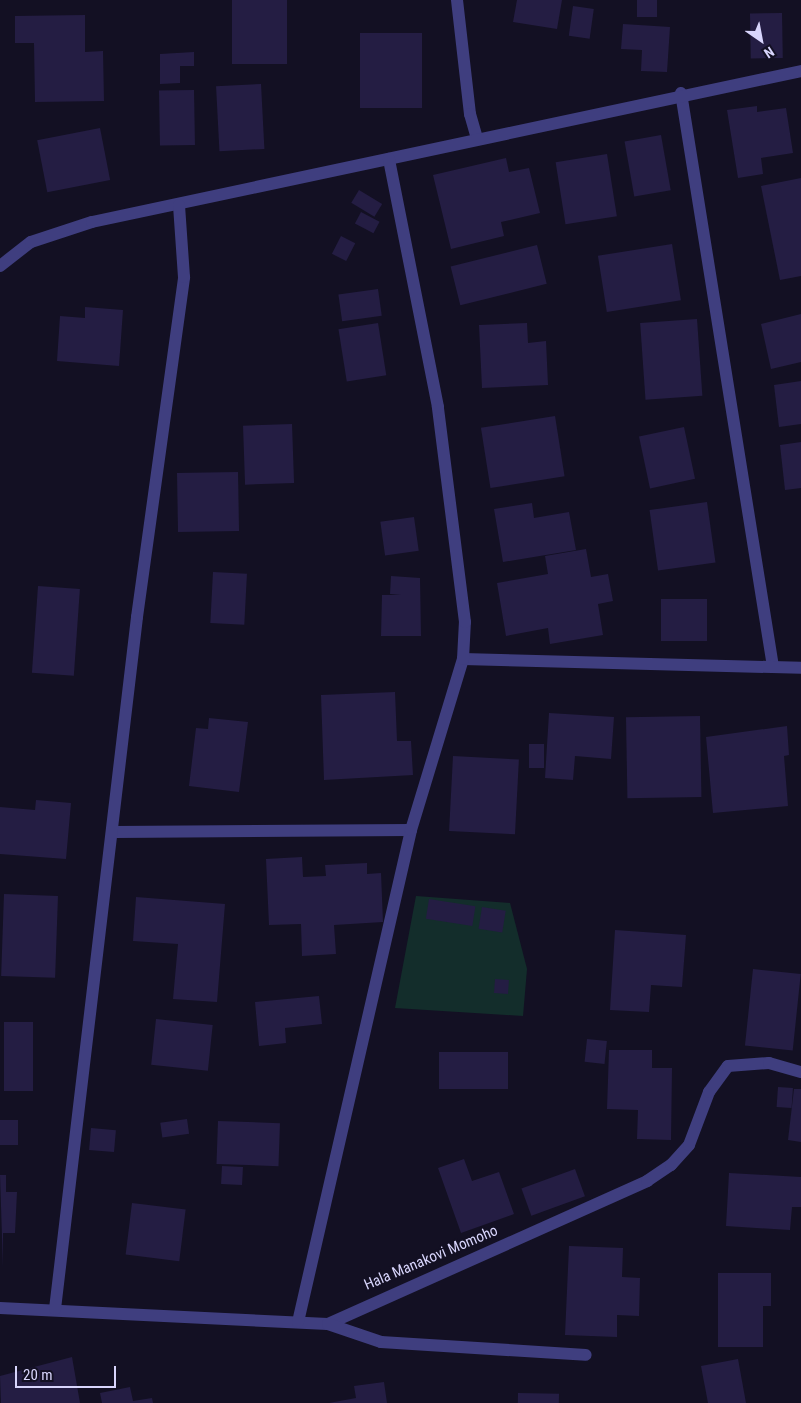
<!DOCTYPE html>
<style>
body{margin:0}
#map{position:relative;width:801px;height:1403px;overflow:hidden;background:#131023;font-family:"Roboto Condensed",sans-serif}
div>[style]{position:absolute}
[style*='--x']{left:calc(var(--x)*1px);top:calc(var(--y)*1px);width:calc(var(--w)*1px);rotate:calc(var(--a)*1deg)}
.green>*{inset:0;background:#132d2b}
.building>*{inset:0;background:#241d43;transform-origin:0 0}
.street>*{height:12px;margin:-6px;padding:0 6px;transform-origin:6px;border-radius:6px;background:#3f3e7f}
span{translate:-50% -50%;white-space:nowrap;text-align:center;line-height:1.15;-webkit-text-stroke:4px #131023;paint-order:stroke}
.street-label{font-size:15px;color:#d8d5fc}
.north{position:absolute;left:736px;top:15px;width:50px;height:50px;-webkit-text-stroke:4px #131023;paint-order:stroke;rotate:147deg;font-size:14px;font-weight:700;line-height:20px;text-align:center;color:#d8d5fc}
.north::after{content:'';display:block;margin:auto;width:18px;height:22px;background:#d8d5fc;clip-path:polygon(50% 0,100% 100%,50% 72%,0 100%)}
.scale{position:absolute;left:15px;top:1366px;width:101px;height:22px;box-sizing:border-box;border:2px solid #d8d5fc;border-top:0;padding-left:6px;font-size:15px;line-height:18px;white-space:nowrap;color:#d8d5fc;-webkit-text-stroke:4px #131023;paint-order:stroke}
</style>
<div id="map">
<div class="green">
<i style="clip-path:polygon(416px 896px,510px 903px,527px 969px,523px 1016px,395px 1008px)"></i>
</div>
<div class="building">
<i style="left:232px;top:0;width:55px;height:64px"></i>
<i style="clip-path:polygon(517px 0,562px 0,557px 29px,513px 22px)"></i>
<i style="left:637px;top:0;width:20px;height:17px"></i>
<i style="left:573px;top:6px;width:21px;height:30px;rotate:8deg"></i>
<i style="left:782px;top:13px;width:45px;height:32px;rotate:89deg"></i>
<i style="clip-path:polygon(85px 15px,85px 52px,103px 51px,104px 101px,35px 102px,34px 43px,15px 43px,15px 16px)"></i>
<i style="clip-path:polygon(623px 24px,670px 27px,667px 72px,641px 71px,642px 50px,621px 49px)"></i>
<i style="left:360px;top:33px;width:62px;height:75px"></i>
<i style="clip-path:polygon(194px 52px,194px 66px,180px 66px,180px 83px,160px 84px,160px 54px)"></i>
<i style="left:261px;top:84px;width:65px;height:45px;rotate:87deg"></i>
<i style="left:194px;top:90px;width:55px;height:35px;rotate:89deg"></i>
<i style="clip-path:polygon(757px 106px,757px 112px,786px 108px,793px 153px,761px 158px,763px 174px,738px 178px,727px 110px)"></i>
<i style="left:100px;top:128px;width:53px;height:64px;rotate:79deg"></i>
<i style="left:661px;top:135px;width:56px;height:37px;rotate:80deg"></i>
<i style="left:607px;top:154px;width:63px;height:52px;rotate:81deg"></i>
<i style="clip-path:polygon(506px 158px,509px 172px,529px 168px,540px 213px,501px 222px,504px 236px,451px 249px,433px 175px)"></i>
<i style="clip-path:polygon(801px 178px,801px 276px,780px 280px,761px 186px)"></i>
<i style="left:359px;top:190px;width:27px;height:15px;rotate:31deg"></i>
<i style="left:361px;top:212px;width:21px;height:13px;rotate:28deg"></i>
<i style="left:341px;top:236px;width:16px;height:20px;rotate:27deg"></i>
<i style="left:672px;top:244px;width:57px;height:75px;rotate:81deg"></i>
<i style="left:537px;top:245px;width:40px;height:89px;rotate:76deg"></i>
<i style="left:378px;top:289px;width:27px;height:40px;rotate:82deg"></i>
<i style="clip-path:polygon(85px 307px,123px 310px,119px 366px,57px 361px,60px 316px,85px 318px)"></i>
<i style="clip-path:polygon(801px 314px,801px 362px,771px 369px,761px 324px)"></i>
<i style="left:697px;top:319px;width:77px;height:57px;rotate:86deg"></i>
<i style="left:378px;top:323px;width:53px;height:40px;rotate:81deg"></i>
<i style="clip-path:polygon(527px 323px,528px 343px,546px 341px,548px 385px,482px 388px,479px 325px)"></i>
<i style="clip-path:polygon(801px 381px,801px 424px,779px 427px,774px 385px)"></i>
<i style="left:555px;top:416px;width:61px;height:75px;rotate:81deg"></i>
<i style="left:292px;top:424px;width:59px;height:49px;rotate:88deg"></i>
<i style="left:684px;top:427px;width:53px;height:46px;rotate:78deg"></i>
<i style="clip-path:polygon(801px 442px,801px 488px,785px 490px,780px 445px)"></i>
<i style="left:238px;top:472px;width:59px;height:61px;rotate:89deg"></i>
<i style="left:707px;top:502px;width:61px;height:58px;rotate:82deg"></i>
<i style="clip-path:polygon(532px 503px,534px 518px,569px 512px,576px 550px,503px 562px,494px 509px)"></i>
<i style="left:414px;top:517px;width:34px;height:34px;rotate:82deg"></i>
<i style="clip-path:polygon(586px 549px,591px 577px,608px 574px,613px 601px,598px 604px,603px 635px,550px 644px,548px 628px,506px 636px,497px 583px,548px 574px,545px 556px)"></i>
<i style="left:213px;top:572px;width:34px;height:51px;rotate:3deg"></i>
<i style="clip-path:polygon(391px 576px,420px 578px,421px 636px,381px 636px,382px 595px,401px 595px,390px 594px)"></i>
<i style="left:38px;top:586px;width:42px;height:87px;rotate:4deg"></i>
<i style="left:661px;top:599px;width:46px;height:42px"></i>
<i style="clip-path:polygon(395px 692px,397px 741px,411px 741px,413px 775px,324px 780px,321px 695px)"></i>
<i style="clip-path:polygon(549px 713px,614px 717px,611px 759px,575px 756px,573px 780px,545px 778px)"></i>
<i style="left:700px;top:716px;width:81px;height:74px;rotate:89deg"></i>
<i style="clip-path:polygon(209px 718px,248px 722px,239px 792px,189px 786px,196px 728px,208px 729px)"></i>
<i style="clip-path:polygon(787px 726px,789px 755px,784px 756px,788px 806px,713px 813px,706px 737px)"></i>
<i style="left:529px;top:744px;width:15px;height:24px"></i>
<i style="left:453px;top:756px;width:66px;height:75px;rotate:3deg"></i>
<i style="clip-path:polygon(36px 800px,71px 803px,66px 859px,0 854px,0 807px,35px 810px)"></i>
<i style="clip-path:polygon(302px 857px,303px 877px,326px 876px,325px 865px,367px 863px,367px 874px,381px 873px,383px 922px,334px 925px,336px 954px,302px 956px,301px 924px,269px 925px,266px 859px)"></i>
<i style="left:4px;top:894px;width:54px;height:82px;rotate:2deg"></i>
<i style="clip-path:polygon(136px 897px,225px 904px,217px 1002px,173px 999px,178px 944px,133px 941px)"></i>
<i style="left:429px;top:899px;width:47px;height:20px;rotate:9deg"></i>
<i style="left:482px;top:907px;width:24px;height:22px;rotate:9deg"></i>
<i style="clip-path:polygon(615px 930px,686px 935px,682px 987px,651px 985px,649px 1012px,610px 1010px)"></i>
<i style="left:753px;top:969px;width:48px;height:77px;rotate:6deg"></i>
<i style="left:495px;top:979px;width:14px;height:14px;rotate:4deg"></i>
<i style="clip-path:polygon(319px 996px,322px 1024px,285px 1028px,286px 1043px,259px 1046px,255px 1002px)"></i>
<i style="left:156px;top:1019px;width:57px;height:46px;rotate:6deg"></i>
<i style="left:4px;top:1022px;width:29px;height:69px"></i>
<i style="left:587px;top:1039px;width:20px;height:23px;rotate:6deg"></i>
<i style="clip-path:polygon(609px 1050px,652px 1050px,652px 1068px,672px 1068px,671px 1140px,637px 1139px,638px 1110px,607px 1109px)"></i>
<i style="left:508px;top:1052px;width:37px;height:69px;rotate:90deg"></i>
<i style="left:778px;top:1087px;width:15px;height:20px;rotate:4deg"></i>
<i style="clip-path:polygon(794px 1089px,801px 1089px,801px 1142px,788px 1140px)"></i>
<i style="left:187px;top:1119px;width:15px;height:27px;rotate:82deg"></i>
<i style="left:0;top:1120px;width:18px;height:25px"></i>
<i style="left:218px;top:1121px;width:62px;height:43px;rotate:2deg"></i>
<i style="left:91px;top:1128px;width:25px;height:22px;rotate:5deg"></i>
<i style="clip-path:polygon(464px 1159px,472px 1181px,499px 1172px,514px 1214px,461px 1233px,438px 1168px)"></i>
<i style="left:222px;top:1166px;width:21px;height:18px;rotate:3deg"></i>
<i style="left:575px;top:1169px;width:29px;height:57px;rotate:70deg"></i>
<i style="clip-path:polygon(729px 1173px,801px 1177px,801px 1207px,792px 1207px,790px 1230px,726px 1226px)"></i>
<i style="clip-path:polygon(0 1175px,6px 1175px,6px 1192px,17px 1192px,15px 1233px,3px 1233px,3px 1268px)"></i>
<i style="left:132px;top:1203px;width:54px;height:52px;rotate:7deg"></i>
<i style="clip-path:polygon(569px 1246px,623px 1248px,622px 1277px,640px 1278px,639px 1316px,617px 1315px,617px 1337px,565px 1335px)"></i>
<i style="clip-path:polygon(718px 1273px,771px 1273px,771px 1306px,763px 1306px,763px 1347px,718px 1347px)"></i>
<i style="clip-path:polygon(72px 1357px,80px 1403px,1px 1403px,0 1376px)"></i>
<i style="clip-path:polygon(738px 1359px,746px 1403px,708px 1403px,701px 1366px)"></i>
<i style="clip-path:polygon(384px 1382px,387px 1403px,329px 1403px,356px 1398px,354px 1386px)"></i>
<i style="clip-path:polygon(130px 1387px,133px 1401px,152px 1398px,153px 1403px,102px 1403px,100px 1393px)"></i>
<i style="left:518px;top:1393px;width:41px;height:10px;rotate:1deg"></i>
</div>
<div class="street">
<i style="--x:457;--y:0;--w:115;--a:83.5"></i>
<i style="--x:470;--y:114;--w:26;--a:74"></i>
<i style="--x:681;--y:93;--w:581;--a:80.89"></i>
<i style="--x:0;--y:266;--w:39;--a:-38"></i>
<i style="--x:31;--y:242;--w:64;--a:-18.2"></i>
<i style="--x:92;--y:222;--w:725;--a:-12.02"></i>
<i style="--x:463;--y:659;--w:338;--a:1.5"></i>
<i style="--x:114;--y:832;--w:297;--a:-0.4"></i>
<i style="--x:0;--y:1308;--w:328;--a:2.8"></i>
<i style="--x:328;--y:1324;--w:350;--a:-24.1"></i>
<i style="--x:647;--y:1181;--w:29;--a:-34"></i>
<i style="--x:671;--y:1165;--w:27;--a:-48"></i>
<i style="--x:689;--y:1145;--w:57;--a:-69.3"></i>
<i style="--x:709;--y:1092;--w:32;--a:-54"></i>
<i style="--x:728;--y:1066;--w:41;--a:-4.2"></i>
<i style="--x:769;--y:1063;--w:33;--a:16"></i>
<i style="--x:55;--y:1309;--w:697;--a:-83.24"></i>
<i style="--x:137;--y:617;--w:343;--a:-82.1"></i>
<i style="--x:184;--y:277;--w:72;--a:-94"></i>
<i style="--x:298;--y:1322;--w:505;--a:-77.06"></i>
<i style="--x:411;--y:830;--w:179;--a:-73.1"></i>
<i style="--x:463;--y:659;--w:37;--a:-87"></i>
<i style="--x:465;--y:622;--w:217;--a:-97.2"></i>
<i style="--x:438;--y:407;--w:253;--a:-101.2"></i>
<i style="--x:328;--y:1324;--w:56;--a:18.8"></i>
<i style="--x:381;--y:1342;--w:205;--a:3.6"></i>
</div>
<div class="street-label">
<span style="left:431px;top:1258px;rotate:-23deg">Hala Manakovi Momoho</span>
</div>
<div class="north">N</div>
<div class="scale">20 m</div>
</div>
